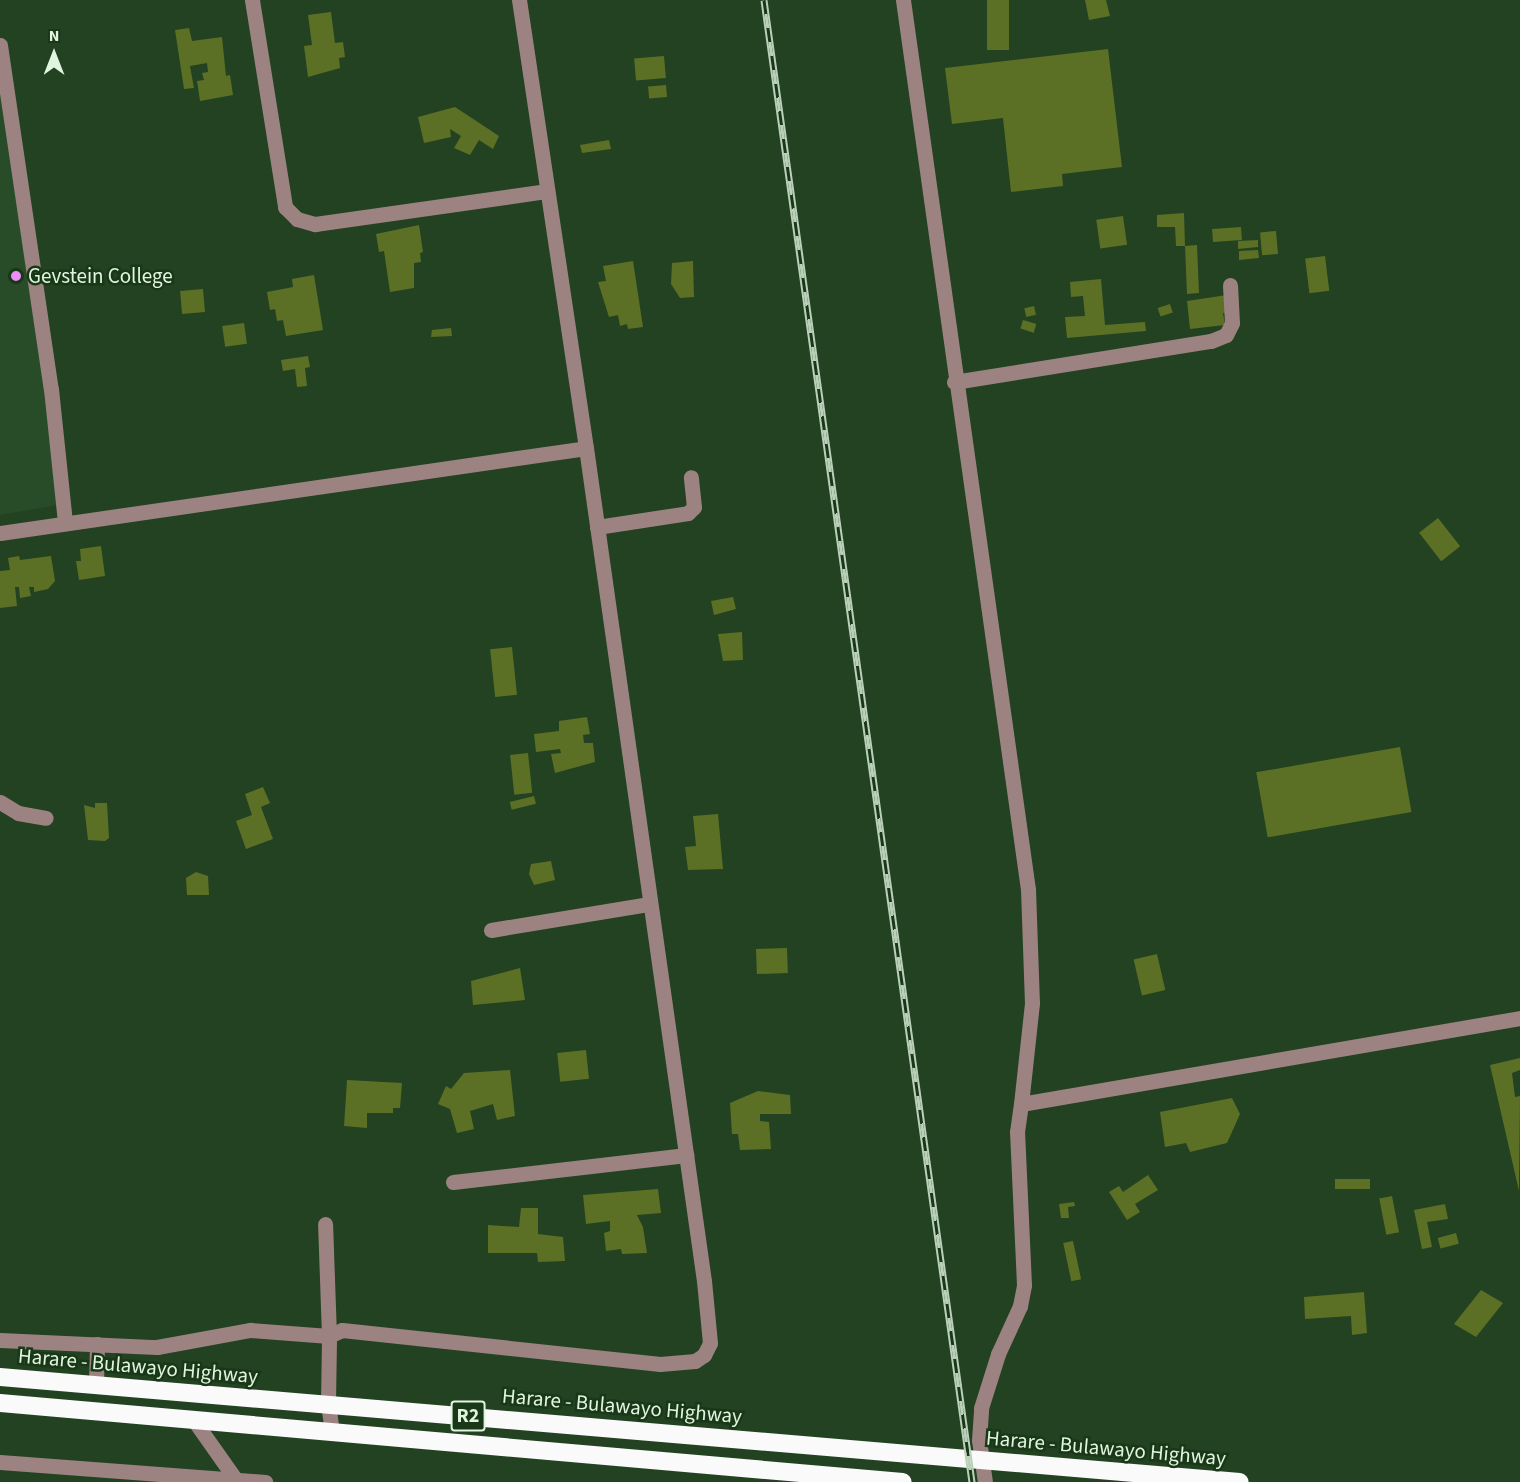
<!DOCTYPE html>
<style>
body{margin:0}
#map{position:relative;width:1520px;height:1482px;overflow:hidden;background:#224222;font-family:"Source Sans 3",sans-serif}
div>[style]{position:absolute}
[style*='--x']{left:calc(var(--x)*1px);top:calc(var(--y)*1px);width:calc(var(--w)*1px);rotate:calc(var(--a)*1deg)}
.built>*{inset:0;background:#274c27}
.building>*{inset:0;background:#5b7025;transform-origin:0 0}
.minor>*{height:15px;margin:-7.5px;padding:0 7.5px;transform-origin:7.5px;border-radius:7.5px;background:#9c8381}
.highway>*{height:18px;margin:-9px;padding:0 9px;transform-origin:9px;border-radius:9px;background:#fafafa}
.rail>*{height:7px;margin-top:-3.5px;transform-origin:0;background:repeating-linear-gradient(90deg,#183817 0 14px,#bad0b9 0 28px);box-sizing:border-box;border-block:2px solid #bad0b9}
.dots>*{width:16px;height:16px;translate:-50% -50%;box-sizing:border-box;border:3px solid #183817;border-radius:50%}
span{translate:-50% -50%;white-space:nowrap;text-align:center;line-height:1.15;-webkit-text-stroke:5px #183817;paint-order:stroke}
.shield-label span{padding:2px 4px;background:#183817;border:2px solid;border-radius:4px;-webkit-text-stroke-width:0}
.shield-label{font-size:20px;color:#e1f4df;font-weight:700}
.poi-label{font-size:21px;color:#e1f4df}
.left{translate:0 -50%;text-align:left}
.street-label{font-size:21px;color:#e1f4df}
.north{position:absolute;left:24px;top:24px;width:60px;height:60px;-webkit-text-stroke:4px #183817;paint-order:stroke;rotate:0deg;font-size:16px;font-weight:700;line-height:24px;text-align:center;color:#e1f4df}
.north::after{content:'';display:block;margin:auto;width:21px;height:27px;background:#e1f4df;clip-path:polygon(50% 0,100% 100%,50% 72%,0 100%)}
</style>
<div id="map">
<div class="built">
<i style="clip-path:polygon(0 49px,63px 504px,0 515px)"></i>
</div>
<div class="building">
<i style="left:987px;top:0;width:22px;height:50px"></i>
<i style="clip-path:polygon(1085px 0,1106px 0,1110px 16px,1089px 20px)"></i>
<i style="clip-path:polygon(331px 12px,335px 43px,343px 42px,345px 57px,339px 58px,340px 68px,308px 77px,304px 46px,312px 45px,308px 15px)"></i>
<i style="clip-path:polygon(189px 28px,192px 41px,222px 37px,226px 76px,230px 75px,233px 95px,200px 101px,197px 81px,204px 80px,202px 73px,208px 72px,207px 63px,190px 66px,194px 88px,184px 89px,175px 30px)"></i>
<i style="clip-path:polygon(1108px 49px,1122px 167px,1062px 174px,1063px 186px,1011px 192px,1003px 118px,952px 124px,945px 68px)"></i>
<i style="left:664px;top:56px;width:22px;height:30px;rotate:85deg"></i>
<i style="left:666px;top:85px;width:12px;height:18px;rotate:85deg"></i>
<i style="clip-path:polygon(455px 107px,499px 136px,493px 149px,479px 140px,470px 155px,454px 148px,461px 136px,450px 129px,451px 137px,424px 143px,418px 117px)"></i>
<i style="clip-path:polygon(609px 140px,611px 149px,582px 153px,580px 145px)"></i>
<i style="clip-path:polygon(1184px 213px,1185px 246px,1197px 245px,1199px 293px,1187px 294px,1185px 246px,1176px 246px,1175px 227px,1157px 227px,1157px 215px)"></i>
<i style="left:1123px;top:216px;width:29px;height:27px;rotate:82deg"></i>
<i style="clip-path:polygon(419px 225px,423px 252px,420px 253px,421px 262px,414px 263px,414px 288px,390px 292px,384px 251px,379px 252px,376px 234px)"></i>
<i style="left:1241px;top:227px;width:13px;height:29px;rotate:86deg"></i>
<i style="left:1276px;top:231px;width:23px;height:16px;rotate:85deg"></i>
<i style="clip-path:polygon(1258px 240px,1258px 247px,1238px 249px,1238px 241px)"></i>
<i style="clip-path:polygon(1258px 250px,1259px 258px,1239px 260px,1239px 251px)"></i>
<i style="left:1325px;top:256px;width:35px;height:20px;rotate:83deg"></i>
<i style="clip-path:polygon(633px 261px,643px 327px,628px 329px,627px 324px,620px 326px,618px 315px,609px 317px,598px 282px,606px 281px,603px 266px)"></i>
<i style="clip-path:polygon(693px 261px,694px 297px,680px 298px,671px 284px,672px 263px)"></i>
<i style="clip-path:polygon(314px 275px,323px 330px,286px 336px,283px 320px,277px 321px,275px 309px,270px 310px,267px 292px,293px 287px,292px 279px)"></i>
<i style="clip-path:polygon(1101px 279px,1105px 325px,1145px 322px,1146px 331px,1067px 338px,1065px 317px,1085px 316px,1083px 296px,1071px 297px,1070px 282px)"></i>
<i style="left:203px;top:289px;width:23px;height:23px;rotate:85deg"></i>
<i style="clip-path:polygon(1227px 295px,1229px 313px,1223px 313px,1225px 325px,1190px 329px,1187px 301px)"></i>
<i style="left:1170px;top:304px;width:9px;height:13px;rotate:72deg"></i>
<i style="left:1034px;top:306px;width:9px;height:10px;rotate:77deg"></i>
<i style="left:1023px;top:320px;width:14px;height:9px;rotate:17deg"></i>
<i style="left:244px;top:323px;width:21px;height:22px;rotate:82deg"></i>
<i style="clip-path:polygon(451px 328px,452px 336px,431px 337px,432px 330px)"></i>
<i style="clip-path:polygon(308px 356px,310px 367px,305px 368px,307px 386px,297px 387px,295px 369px,283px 371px,281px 360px)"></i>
<i style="left:1438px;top:518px;width:36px;height:24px;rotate:52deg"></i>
<i style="clip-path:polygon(101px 546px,105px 576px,79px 580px,76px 561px,81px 561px,80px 549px)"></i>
<i style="clip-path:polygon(19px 556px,20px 560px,51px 556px,55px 581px,48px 589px,34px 592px,34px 587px,29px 587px,31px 596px,20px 598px,19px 587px,15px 587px,17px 606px,0 608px,0 571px,10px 570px,8px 558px)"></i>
<i style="clip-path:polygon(733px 597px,736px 609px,714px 615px,711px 601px)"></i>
<i style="clip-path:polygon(742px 632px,743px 660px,723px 661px,718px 634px)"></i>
<i style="left:512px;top:647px;width:48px;height:22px;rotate:84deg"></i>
<i style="clip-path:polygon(587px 717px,590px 734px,583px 735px,584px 743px,593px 743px,595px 762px,555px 773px,551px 754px,561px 753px,560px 749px,536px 752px,534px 734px,559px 731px,559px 721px)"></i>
<i style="left:1400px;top:747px;width:66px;height:146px;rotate:80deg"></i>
<i style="left:528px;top:753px;width:40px;height:18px;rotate:84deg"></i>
<i style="clip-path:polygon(263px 787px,270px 803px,261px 807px,273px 839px,246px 849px,236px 821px,252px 815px,245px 794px)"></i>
<i style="left:534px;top:796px;width:8px;height:25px;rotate:76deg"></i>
<i style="clip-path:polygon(95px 803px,107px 803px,109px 838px,105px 841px,88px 840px,84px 805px,95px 808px)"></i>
<i style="clip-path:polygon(718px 814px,723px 869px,688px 870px,685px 847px,696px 846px,693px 816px)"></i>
<i style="clip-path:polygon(551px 861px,555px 880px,534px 885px,529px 874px,531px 864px)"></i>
<i style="clip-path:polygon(196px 872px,208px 876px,209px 895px,187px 895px,186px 878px)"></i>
<i style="left:787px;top:948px;width:25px;height:31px;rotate:88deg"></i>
<i style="left:1157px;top:954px;width:37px;height:24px;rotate:77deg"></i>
<i style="clip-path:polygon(520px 968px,525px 1000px,473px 1005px,471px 981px)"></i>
<i style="left:586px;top:1050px;width:29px;height:29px;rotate:84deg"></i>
<i style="clip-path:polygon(1520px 1058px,1520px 1070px,1512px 1073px,1515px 1097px,1520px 1096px,1519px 1191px,1490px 1065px)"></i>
<i style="clip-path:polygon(510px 1070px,515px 1116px,497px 1120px,493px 1104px,470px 1111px,474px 1129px,457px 1133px,450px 1109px,438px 1104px,446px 1086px,451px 1089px,464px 1073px)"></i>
<i style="clip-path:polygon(347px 1080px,402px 1083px,400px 1108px,393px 1108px,393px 1113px,367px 1113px,367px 1128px,344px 1126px)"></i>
<i style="clip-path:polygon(758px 1091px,790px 1095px,791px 1114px,760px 1114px,760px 1121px,769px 1122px,771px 1149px,740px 1150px,738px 1134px,732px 1134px,730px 1103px)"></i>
<i style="clip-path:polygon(1232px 1098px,1240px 1114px,1227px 1143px,1190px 1152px,1186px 1143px,1165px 1147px,1160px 1112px)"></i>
<i style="clip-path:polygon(1148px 1175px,1158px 1190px,1135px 1204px,1140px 1212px,1127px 1220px,1109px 1192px,1119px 1186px,1123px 1192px)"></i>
<i style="left:1335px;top:1179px;width:35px;height:10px"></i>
<i style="clip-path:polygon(658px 1189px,661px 1213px,637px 1215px,643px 1227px,647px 1253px,622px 1254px,621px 1249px,606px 1251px,604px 1233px,610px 1231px,610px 1221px,586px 1224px,583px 1195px)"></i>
<i style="left:1392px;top:1196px;width:37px;height:13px;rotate:79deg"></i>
<i style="clip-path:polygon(1074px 1202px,1075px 1206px,1068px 1207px,1069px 1218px,1061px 1218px,1059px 1204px)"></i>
<i style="clip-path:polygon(1445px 1204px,1448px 1219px,1427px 1222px,1432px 1247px,1422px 1249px,1414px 1210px)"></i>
<i style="clip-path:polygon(521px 1208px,538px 1208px,538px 1234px,563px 1237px,565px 1261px,538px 1262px,537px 1253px,488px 1253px,488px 1225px,519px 1227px)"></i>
<i style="left:1456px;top:1233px;width:11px;height:19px;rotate:75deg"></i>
<i style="left:1073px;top:1241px;width:39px;height:10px;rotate:78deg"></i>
<i style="clip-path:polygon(1481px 1290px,1503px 1303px,1476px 1337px,1454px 1324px)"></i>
<i style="clip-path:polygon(1364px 1292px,1367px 1333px,1352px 1335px,1351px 1316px,1305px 1319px,1304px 1297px)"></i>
</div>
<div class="minor">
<i style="--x:252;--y:0;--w:210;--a:80.9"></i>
<i style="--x:285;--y:207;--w:17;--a:45"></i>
<i style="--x:297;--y:219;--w:19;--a:16"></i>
<i style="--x:315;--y:224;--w:233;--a:-8.1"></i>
<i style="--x:903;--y:0;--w:898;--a:82"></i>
<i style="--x:1028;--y:889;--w:114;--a:88"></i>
<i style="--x:1032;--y:1003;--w:102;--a:96.2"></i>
<i style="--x:1021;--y:1104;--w:506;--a:-9.78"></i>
<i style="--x:0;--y:45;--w:348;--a:81.6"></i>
<i style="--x:51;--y:389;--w:135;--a:84"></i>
<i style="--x:954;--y:382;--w:260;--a:-9.1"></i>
<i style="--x:1211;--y:341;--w:16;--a:-22"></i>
<i style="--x:1226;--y:335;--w:13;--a:-63"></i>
<i style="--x:1232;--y:323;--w:38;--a:-93"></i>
<i style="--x:597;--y:527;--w:92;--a:-8.7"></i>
<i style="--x:688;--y:513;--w:8;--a:-45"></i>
<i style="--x:694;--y:507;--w:30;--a:-96"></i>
<i style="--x:0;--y:533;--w:592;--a:-8.25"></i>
<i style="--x:586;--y:448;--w:453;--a:-98.5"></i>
<i style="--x:0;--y:802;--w:21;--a:31"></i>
<i style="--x:18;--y:813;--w:28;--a:10"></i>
<i style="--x:491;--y:930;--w:159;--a:-9.4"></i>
<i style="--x:453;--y:1182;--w:235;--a:-6.6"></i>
<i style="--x:0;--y:1340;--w:157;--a:2.6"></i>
<i style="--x:157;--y:1347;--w:95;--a:-10.4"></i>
<i style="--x:250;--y:1330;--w:79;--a:4.3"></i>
<i style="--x:329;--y:1336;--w:112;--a:-92"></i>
<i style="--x:96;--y:1385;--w:41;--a:-88.6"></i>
<i style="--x:193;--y:1419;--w:75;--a:54.8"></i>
<i style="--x:332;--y:1432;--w:29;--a:-98"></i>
<i style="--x:328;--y:1403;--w:67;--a:-89.1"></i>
<i style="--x:329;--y:1336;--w:14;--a:-25"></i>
<i style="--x:342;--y:1330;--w:320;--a:6.1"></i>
<i style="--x:660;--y:1364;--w:35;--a:-5"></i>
<i style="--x:695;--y:1361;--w:11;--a:-34"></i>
<i style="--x:704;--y:1355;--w:13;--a:-63"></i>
<i style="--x:710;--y:1343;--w:62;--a:-95.5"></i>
<i style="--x:704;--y:1281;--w:841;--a:-98.06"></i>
<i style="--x:0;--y:1462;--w:266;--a:4.3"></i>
<i style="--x:985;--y:1482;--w:42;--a:-98.1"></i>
<i style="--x:979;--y:1440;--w:32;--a:-86"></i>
<i style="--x:981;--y:1408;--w:57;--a:-72.5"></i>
<i style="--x:998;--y:1354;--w:53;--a:-65.4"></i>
<i style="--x:1020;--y:1306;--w:21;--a:-79"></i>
<i style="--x:1024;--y:1285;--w:153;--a:-92.6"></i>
<i style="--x:1017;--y:1132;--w:28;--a:-82"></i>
</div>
<div class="highway">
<i style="--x:0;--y:1377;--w:1244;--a:4.84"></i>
<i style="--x:0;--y:1403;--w:906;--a:5"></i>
</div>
<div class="rail">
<i style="--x:764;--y:0;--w:1497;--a:82.01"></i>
</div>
<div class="dots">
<i style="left:16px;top:276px;background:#ee8cf8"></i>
</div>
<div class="shield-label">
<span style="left:468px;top:1416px">R2</span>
</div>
<div class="poi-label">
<span class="left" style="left:28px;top:276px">Gevstein College</span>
</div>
<div class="street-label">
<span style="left:138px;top:1366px;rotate:5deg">Harare - Bulawayo Highway</span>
<span style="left:622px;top:1406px;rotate:5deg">Harare - Bulawayo Highway</span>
<span style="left:1106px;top:1448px;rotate:5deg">Harare - Bulawayo Highway</span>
</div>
<div class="north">N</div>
</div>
